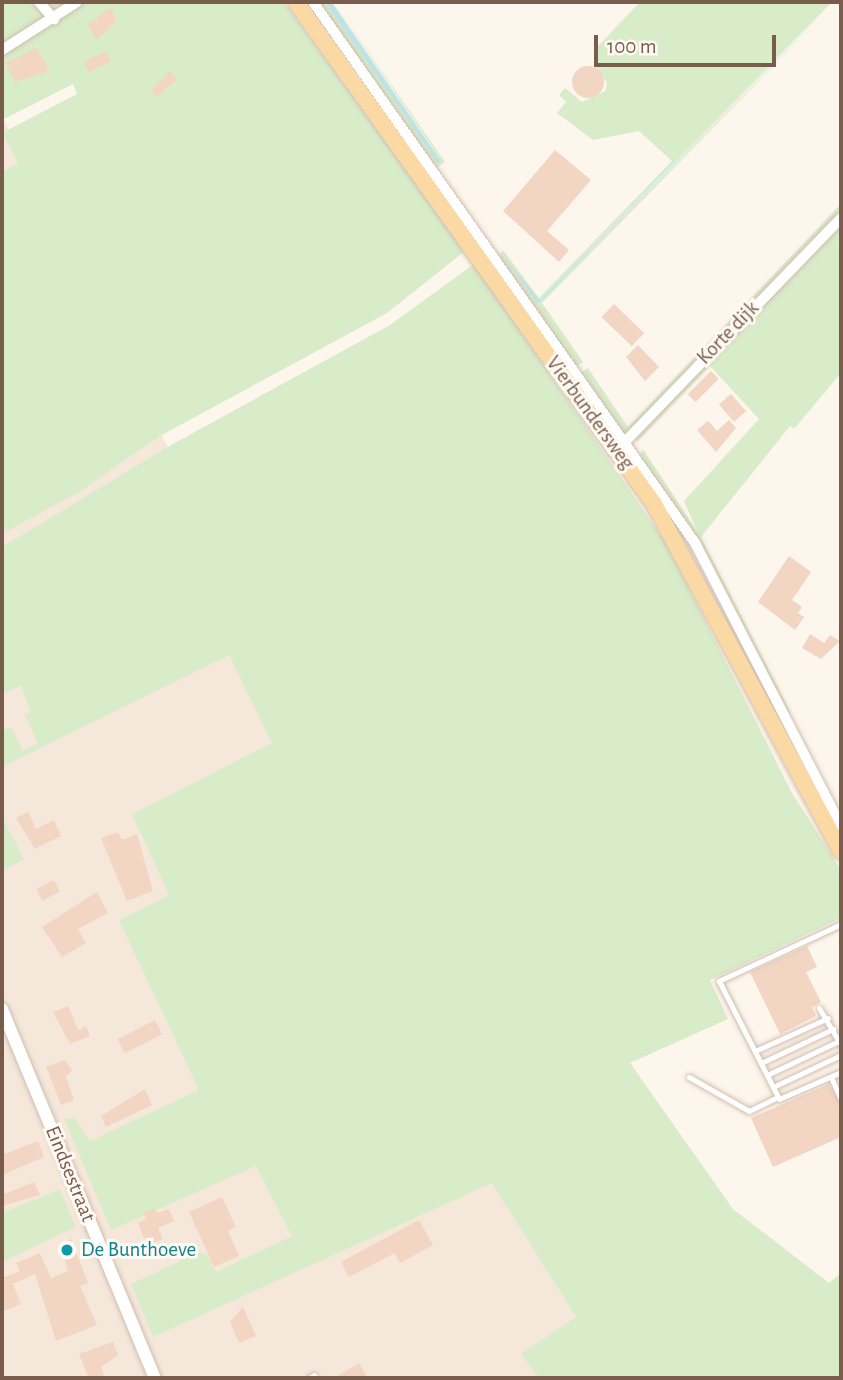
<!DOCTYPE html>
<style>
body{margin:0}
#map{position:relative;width:843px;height:1380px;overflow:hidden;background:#fdf6ec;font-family:"Alegreya Sans",sans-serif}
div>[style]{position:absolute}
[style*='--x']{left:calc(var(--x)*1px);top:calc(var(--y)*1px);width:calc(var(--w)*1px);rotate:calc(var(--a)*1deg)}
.residential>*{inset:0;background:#f5e8da}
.green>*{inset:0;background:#d8ecc9}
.water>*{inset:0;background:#bfe3e8}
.building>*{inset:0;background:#f3d5c3;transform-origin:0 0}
.round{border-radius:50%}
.roads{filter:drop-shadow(0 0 2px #d1beb0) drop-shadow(0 0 2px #d1beb0)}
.service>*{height:5px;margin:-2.5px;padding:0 2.5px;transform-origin:2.5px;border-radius:2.5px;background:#fff}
.minor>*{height:10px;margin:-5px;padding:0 5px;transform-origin:5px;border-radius:5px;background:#fff}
.tertiary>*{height:12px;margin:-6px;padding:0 6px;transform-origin:6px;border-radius:6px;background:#fff}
.primary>*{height:16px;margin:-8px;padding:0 8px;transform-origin:8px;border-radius:8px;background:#fbd9a5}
.dots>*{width:19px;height:19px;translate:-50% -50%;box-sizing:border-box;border:4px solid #fffaf3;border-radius:50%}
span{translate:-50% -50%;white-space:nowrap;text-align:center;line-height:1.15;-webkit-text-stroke:6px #fffaf3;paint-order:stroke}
.street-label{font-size:21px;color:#7a5c4d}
.culture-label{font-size:21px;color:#0d838f}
.left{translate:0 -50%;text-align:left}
.frame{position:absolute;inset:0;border:4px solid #7a5c4d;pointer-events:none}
.scale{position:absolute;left:594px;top:35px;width:182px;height:32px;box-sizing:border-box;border:4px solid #7a5c4d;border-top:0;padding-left:9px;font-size:21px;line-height:24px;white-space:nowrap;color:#7a5c4d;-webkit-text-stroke:5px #fffaf3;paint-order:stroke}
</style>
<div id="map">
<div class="residential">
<i style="clip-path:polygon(2px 116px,633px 1378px,2px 1378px)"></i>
</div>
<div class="green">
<i style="clip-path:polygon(2px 2px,284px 2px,465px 251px,387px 313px,160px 436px,79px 492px,2px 534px,2px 172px,18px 163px,2px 133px,77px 94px,73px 84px,2px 120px)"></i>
<i style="clip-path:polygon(316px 2px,325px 2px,441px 160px,334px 2px,445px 162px,435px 169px)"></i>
<i style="clip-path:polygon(640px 2px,832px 2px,540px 300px,537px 300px,505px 257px,538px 304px,836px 2px,542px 303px,583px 362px,576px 367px,498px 257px,503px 250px,539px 298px,672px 161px,639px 131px,593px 140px,557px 113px,566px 102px,559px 95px,565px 88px,582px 102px,605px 91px,607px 83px,594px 65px,596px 48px)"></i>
<i style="clip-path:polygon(841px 204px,841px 214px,626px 437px,581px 373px,588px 368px,628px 427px)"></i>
<i style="clip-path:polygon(841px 222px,841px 373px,794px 429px,790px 426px,701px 537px,791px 713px,782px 712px,690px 530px,640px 456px,643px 449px,698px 533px,684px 501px,759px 419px,710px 366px,637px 442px,634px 437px)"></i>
<i style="clip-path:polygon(474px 264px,666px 543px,792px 793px,841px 870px,841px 918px,710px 980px,728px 1019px,630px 1063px,733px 1209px,829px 1283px,841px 1273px,841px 1378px,539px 1378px,521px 1354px,576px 1317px,492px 1183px,153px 1337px,131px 1284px,200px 1252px,207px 1254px,216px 1272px,292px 1236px,256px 1166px,111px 1230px,64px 1119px,74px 1117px,90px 1141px,199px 1090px,119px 920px,169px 895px,132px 814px,272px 743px,229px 655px,2px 767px,2px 731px,11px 727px,23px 751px,38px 743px,25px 715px,31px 712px,21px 686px,2px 694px,2px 547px,171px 445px,390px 325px)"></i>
<i style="clip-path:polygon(2px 817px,24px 859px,2px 871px)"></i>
<i style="clip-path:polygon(60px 1189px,76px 1227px,2px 1262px,2px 1213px)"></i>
</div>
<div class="water">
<i style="clip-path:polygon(325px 2px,332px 2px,441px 161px,438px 163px)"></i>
<i style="clip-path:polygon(834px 2px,644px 196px,538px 304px,504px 257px,540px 300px)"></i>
</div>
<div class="building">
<i style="clip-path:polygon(110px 8px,117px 21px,96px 40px,88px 24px)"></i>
<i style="clip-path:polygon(36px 48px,50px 71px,15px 82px,6px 63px)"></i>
<i style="left:106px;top:51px;width:11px;height:25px;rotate:63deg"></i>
<i class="round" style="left:572px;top:66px;width:32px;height:32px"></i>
<i style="clip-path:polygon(170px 71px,177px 79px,157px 97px,151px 90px)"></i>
<i style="clip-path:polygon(555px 150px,591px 180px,547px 231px,569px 250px,559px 262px,503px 211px)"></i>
<i style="left:614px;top:304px;width:42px;height:18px;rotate:44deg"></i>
<i style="clip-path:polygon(638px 345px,659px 367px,645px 381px,626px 357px)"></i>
<i style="left:711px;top:371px;width:11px;height:33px;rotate:45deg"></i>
<i style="left:731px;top:394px;width:23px;height:16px;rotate:49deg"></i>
<i style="clip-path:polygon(729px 420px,736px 428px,716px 452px,697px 430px,708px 421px,717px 431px)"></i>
<i style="clip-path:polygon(789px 556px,811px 572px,792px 600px,802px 607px,798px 613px,804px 617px,795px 630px,758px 602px)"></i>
<i style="clip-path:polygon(810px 634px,824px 643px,830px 635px,840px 641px,821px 659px,802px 648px)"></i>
<i style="clip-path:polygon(28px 812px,36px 829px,54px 820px,61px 836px,35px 849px,16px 818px)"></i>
<i style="clip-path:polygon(118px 832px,122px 840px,137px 834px,153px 891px,127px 901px,101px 838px)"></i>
<i style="left:54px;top:880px;width:13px;height:20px;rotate:63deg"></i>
<i style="clip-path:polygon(97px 892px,108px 913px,78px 929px,86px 943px,62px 957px,42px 927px)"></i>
<i style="clip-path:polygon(807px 946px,817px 967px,806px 972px,821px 1002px,812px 1007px,816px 1016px,780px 1034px,750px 972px)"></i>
<i style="clip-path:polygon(68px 1006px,78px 1030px,86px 1026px,90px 1036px,70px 1044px,53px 1012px)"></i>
<i style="left:155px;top:1020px;width:16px;height:42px;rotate:63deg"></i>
<i style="clip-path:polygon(65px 1060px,72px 1070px,66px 1077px,74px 1100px,61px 1105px,46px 1067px)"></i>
<i style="clip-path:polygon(829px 1084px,841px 1104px,841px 1137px,773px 1167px,751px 1118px)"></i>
<i style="clip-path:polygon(145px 1089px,152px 1105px,106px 1127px,101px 1116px)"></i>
<i style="clip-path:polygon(38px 1141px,44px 1157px,2px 1175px,2px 1155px)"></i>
<i style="clip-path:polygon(34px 1182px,40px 1195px,2px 1206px,2px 1195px)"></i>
<i style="clip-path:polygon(222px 1197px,236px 1227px,228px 1231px,239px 1256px,214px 1267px,189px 1212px)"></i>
<i style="clip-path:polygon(155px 1208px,157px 1213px,169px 1209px,174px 1221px,158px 1228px,163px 1239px,147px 1246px,138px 1223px,146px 1219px,143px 1213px)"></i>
<i style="clip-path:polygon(419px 1220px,433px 1245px,400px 1263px,395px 1253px,349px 1277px,341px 1262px)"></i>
<i style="clip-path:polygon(71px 1239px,88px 1283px,80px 1286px,97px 1325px,56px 1341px,35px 1274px,13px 1284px,21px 1304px,2px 1312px,2px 1278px,20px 1271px,16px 1263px,40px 1253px,51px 1278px,68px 1271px,60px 1243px)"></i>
<i style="clip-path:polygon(243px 1307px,256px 1336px,239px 1343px,230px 1322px)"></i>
<i style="clip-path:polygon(113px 1342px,118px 1355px,101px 1367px,105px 1378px,89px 1378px,79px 1354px)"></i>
<i style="clip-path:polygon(359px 1363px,368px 1378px,334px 1378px)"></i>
</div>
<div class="roads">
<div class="service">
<i style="--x:841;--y:924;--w:135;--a:155"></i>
<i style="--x:719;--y:981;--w:132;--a:63"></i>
<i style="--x:779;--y:1099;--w:68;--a:-23.5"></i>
<i style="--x:819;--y:1008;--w:43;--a:59.3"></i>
<i style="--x:755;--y:1051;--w:80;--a:-24.3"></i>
<i style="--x:761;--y:1063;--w:80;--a:-25.3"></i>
<i style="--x:767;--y:1075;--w:80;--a:-25.3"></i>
<i style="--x:689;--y:1077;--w:69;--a:29.5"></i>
<i style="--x:749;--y:1111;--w:32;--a:-26"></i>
<i style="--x:831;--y:1077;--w:24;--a:66"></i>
<i style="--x:773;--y:1087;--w:75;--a:-25.2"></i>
<i style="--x:309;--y:1378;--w:6;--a:-31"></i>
</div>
<div class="minor">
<i style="--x:39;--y:2;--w:23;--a:49"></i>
<i style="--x:313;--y:2;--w:662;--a:54.77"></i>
<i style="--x:695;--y:543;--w:318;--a:62.7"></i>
<i style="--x:2;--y:50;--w:89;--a:-32.6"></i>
<i style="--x:622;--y:445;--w:315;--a:-46"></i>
</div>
<div class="tertiary">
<i style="--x:2;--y:1009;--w:399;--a:67.5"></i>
</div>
<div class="primary">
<i style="--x:296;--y:2;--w:617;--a:54.51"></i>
<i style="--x:654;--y:504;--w:394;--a:61.7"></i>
</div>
</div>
<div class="dots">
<i style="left:67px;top:1250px;background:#0f9aa8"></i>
</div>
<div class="street-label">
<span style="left:728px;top:333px;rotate:-46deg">Korte dijk</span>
<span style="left:590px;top:413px;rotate:54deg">Vierbundersweg</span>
<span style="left:70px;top:1174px;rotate:68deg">Eindsestraat</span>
</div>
<div class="culture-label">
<span class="left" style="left:81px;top:1250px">De Bunthoeve</span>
</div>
<div class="frame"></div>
<div class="scale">100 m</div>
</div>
